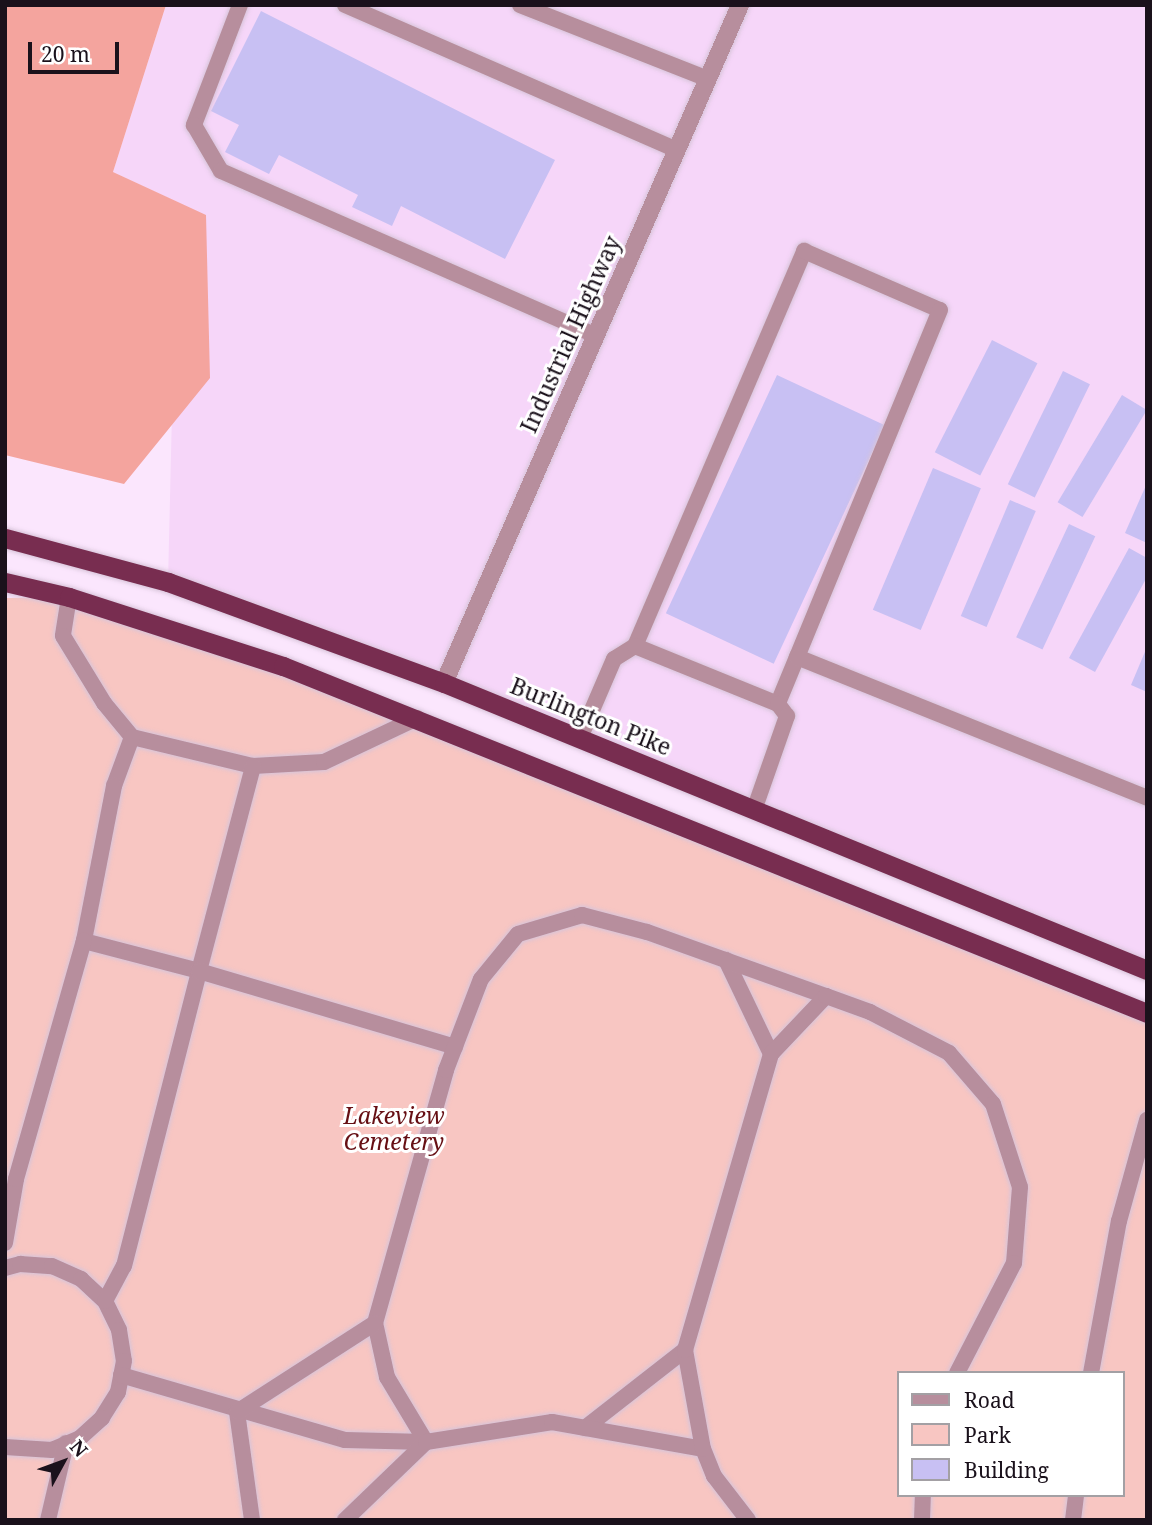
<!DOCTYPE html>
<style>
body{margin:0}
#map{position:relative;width:1152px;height:1525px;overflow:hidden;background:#fbe6fd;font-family:"Noto Serif",serif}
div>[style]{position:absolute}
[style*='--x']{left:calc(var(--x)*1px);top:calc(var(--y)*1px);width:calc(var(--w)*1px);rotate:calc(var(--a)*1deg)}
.built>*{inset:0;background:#f6d6f9}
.green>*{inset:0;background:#f8c6c2}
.forest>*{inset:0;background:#f4a49e}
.building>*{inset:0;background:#c8c0f3;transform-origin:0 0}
.roads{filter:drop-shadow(0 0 2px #d7c4d9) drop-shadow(0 0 2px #d7c4d9)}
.service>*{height:16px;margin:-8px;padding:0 8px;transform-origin:8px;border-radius:8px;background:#b78e9d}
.minor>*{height:18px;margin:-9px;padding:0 9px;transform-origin:9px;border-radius:9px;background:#b78e9d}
.trunk>*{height:19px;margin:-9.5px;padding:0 9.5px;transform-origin:9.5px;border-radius:9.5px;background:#782d50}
span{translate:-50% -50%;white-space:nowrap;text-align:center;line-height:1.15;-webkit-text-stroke:6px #fff;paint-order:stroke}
.street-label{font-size:23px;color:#1a111b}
.park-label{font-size:23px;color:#660f14;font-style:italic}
.frame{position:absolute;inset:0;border:7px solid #1a111b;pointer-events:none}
.legend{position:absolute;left:897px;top:1371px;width:228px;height:126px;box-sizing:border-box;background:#fff;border:2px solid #a3a0a4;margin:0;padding:9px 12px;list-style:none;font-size:21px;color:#1a111b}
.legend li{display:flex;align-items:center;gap:14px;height:35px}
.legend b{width:35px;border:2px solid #a3a0a4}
.north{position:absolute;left:28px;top:1427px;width:70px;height:70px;-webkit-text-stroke:5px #fff;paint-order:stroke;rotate:49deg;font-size:19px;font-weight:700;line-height:28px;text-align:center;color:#1a111b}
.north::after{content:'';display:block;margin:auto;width:24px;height:32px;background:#1a111b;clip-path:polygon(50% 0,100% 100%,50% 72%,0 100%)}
.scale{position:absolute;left:28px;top:42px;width:91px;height:32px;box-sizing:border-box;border:4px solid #1a111b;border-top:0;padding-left:9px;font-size:21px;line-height:24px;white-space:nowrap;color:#1a111b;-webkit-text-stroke:5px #fff;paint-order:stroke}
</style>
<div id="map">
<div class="built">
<i style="clip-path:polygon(166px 5px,1147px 5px,1147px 970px,168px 582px,177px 202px,113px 172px)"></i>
</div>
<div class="green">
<i style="clip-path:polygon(evenodd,69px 597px,176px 630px,1147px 1013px,1147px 1520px,5px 1520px,5px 598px,69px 597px,898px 1373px,1122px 1373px,1122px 1495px,898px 1495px,898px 1373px)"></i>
</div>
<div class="forest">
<i style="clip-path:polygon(5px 5px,166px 5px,113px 172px,206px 215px,210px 378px,124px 484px,5px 455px)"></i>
</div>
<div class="building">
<i style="clip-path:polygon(261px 11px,555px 160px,505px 259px,401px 206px,392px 226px,352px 207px,358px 195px,279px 155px,269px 174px,225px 152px,239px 125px,211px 111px)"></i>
<i style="left:992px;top:340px;width:51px;height:126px;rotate:27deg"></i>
<i style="left:1063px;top:371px;width:30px;height:126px;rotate:26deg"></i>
<i style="left:777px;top:375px;width:119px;height:263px;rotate:25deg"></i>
<i style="left:1122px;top:395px;width:29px;height:125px;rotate:31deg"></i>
<i style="left:933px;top:468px;width:52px;height:154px;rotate:23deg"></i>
<i style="clip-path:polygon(1147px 483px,1147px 543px,1125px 533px)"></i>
<i style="left:1010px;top:500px;width:28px;height:126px;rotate:23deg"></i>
<i style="left:1069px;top:524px;width:29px;height:125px;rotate:25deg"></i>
<i style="clip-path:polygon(1129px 548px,1147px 558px,1147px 577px,1095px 672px,1069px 658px)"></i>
<i style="clip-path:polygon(1147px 647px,1147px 692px,1131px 685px)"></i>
</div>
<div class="roads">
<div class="service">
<i style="--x:240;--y:5;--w:129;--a:111"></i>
<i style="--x:194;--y:125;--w:53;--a:59.6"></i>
<i style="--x:221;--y:171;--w:410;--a:23.7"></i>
<i style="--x:345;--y:5;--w:362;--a:23.6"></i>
<i style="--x:520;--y:5;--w:202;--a:21.5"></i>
<i style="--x:69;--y:597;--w:39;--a:99"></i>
<i style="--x:63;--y:636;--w:79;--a:58.5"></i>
<i style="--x:104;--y:703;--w:44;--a:50.5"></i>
<i style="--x:132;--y:737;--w:124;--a:13.5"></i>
<i style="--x:253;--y:766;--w:71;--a:-3.2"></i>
<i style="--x:324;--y:762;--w:103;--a:-25.3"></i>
<i style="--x:635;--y:646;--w:430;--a:-66.8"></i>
<i style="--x:804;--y:251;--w:148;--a:23.5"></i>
<i style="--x:940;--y:310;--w:426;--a:112.4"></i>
<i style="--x:797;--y:657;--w:377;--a:21.9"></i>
<i style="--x:132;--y:737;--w:52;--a:110.2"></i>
<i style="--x:114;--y:786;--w:158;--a:101"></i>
<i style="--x:84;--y:941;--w:119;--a:14.6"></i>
<i style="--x:199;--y:971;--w:212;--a:-75.2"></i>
<i style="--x:580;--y:738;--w:86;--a:-66.7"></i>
<i style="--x:614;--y:659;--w:25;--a:-32"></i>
<i style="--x:635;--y:646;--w:154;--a:22.1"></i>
<i style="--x:778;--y:704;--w:15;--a:53"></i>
<i style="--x:787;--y:716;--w:100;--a:109.3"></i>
<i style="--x:726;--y:960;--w:104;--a:64.4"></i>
<i style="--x:5;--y:1243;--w:65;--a:-80.2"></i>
<i style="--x:16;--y:1179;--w:248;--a:-74.1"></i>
<i style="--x:5;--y:1268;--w:16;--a:-15"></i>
<i style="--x:20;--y:1264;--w:32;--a:4"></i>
<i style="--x:52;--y:1266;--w:32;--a:24"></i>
<i style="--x:81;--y:1279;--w:33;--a:43"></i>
<i style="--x:105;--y:1301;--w:32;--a:64"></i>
<i style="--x:119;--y:1330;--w:31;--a:81"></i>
<i style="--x:124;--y:1361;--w:32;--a:101"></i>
<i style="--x:118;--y:1392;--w:31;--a:122"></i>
<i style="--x:102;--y:1418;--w:30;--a:138"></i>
<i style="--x:80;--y:1438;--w:30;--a:157"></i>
<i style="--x:52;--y:1450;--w:47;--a:-176.3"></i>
<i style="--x:105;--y:1301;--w:40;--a:-62"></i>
<i style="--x:124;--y:1266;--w:304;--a:-75.7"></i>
<i style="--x:199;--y:971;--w:267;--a:16.5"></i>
<i style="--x:1091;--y:1373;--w:155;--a:-79.6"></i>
<i style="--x:1119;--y:1221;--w:105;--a:-74.5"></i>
<i style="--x:121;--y:1375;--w:233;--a:16.2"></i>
<i style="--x:345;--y:1440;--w:81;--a:1.4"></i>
<i style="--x:426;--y:1442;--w:76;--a:-121"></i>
<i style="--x:387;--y:1377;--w:55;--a:-102.5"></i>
<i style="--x:375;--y:1323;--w:263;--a:-74.3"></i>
<i style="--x:446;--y:1070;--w:97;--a:-69"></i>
<i style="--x:481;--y:979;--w:58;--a:-50.6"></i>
<i style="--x:518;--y:934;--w:67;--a:-16.5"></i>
<i style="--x:582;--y:915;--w:67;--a:14.7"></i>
<i style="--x:647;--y:932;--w:190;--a:19.7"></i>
<i style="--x:585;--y:1428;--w:127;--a:-38"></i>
<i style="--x:48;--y:1520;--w:79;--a:-76.8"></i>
<i style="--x:252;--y:1520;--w:109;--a:-97.9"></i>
<i style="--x:237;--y:1412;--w:164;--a:-32.8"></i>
<i style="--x:345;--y:1520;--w:112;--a:-43.9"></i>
<i style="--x:426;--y:1442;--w:128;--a:-9"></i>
<i style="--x:552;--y:1422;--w:153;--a:10.1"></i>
<i style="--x:748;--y:1520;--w:56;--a:-127.7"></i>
<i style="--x:714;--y:1476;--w:29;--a:-112"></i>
<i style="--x:703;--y:1449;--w:101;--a:-100.3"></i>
<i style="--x:685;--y:1350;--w:308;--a:-73.8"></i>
<i style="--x:771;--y:1054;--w:80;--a:-46.5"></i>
<i style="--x:826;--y:996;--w:47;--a:20"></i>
<i style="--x:870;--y:1012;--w:89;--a:27.4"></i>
<i style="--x:949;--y:1053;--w:67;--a:49.2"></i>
<i style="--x:993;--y:1104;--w:87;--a:72"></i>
<i style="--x:1020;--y:1187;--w:76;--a:94.5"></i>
<i style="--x:1014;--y:1263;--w:124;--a:117.4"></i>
<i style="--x:922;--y:1520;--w:25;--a:-88"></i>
<i style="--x:1073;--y:1520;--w:25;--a:-83"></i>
</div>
<div class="minor">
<i style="--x:444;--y:683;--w:740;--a:-66.41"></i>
</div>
<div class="trunk">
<i style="--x:5;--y:538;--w:169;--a:15.1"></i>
<i style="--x:168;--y:582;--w:294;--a:20.1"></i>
<i style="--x:444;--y:683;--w:759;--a:22.21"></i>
<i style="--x:5;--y:582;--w:66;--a:13.2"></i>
<i style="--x:69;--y:597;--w:225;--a:17.9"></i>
<i style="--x:283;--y:666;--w:931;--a:21.88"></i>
</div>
</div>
<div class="street-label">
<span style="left:570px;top:334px;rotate:-66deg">Industrial Highway</span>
<span style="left:591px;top:716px;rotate:22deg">Burlington Pike</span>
</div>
<div class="park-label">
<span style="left:394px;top:1128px">Lakeview<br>Cemetery</span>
</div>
<div class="frame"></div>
<ul class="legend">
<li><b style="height:9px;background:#b78e9d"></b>Road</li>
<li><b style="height:19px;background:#f8c6c2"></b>Park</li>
<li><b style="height:19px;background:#c8c0f3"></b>Building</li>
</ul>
<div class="north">N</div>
<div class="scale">20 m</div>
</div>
